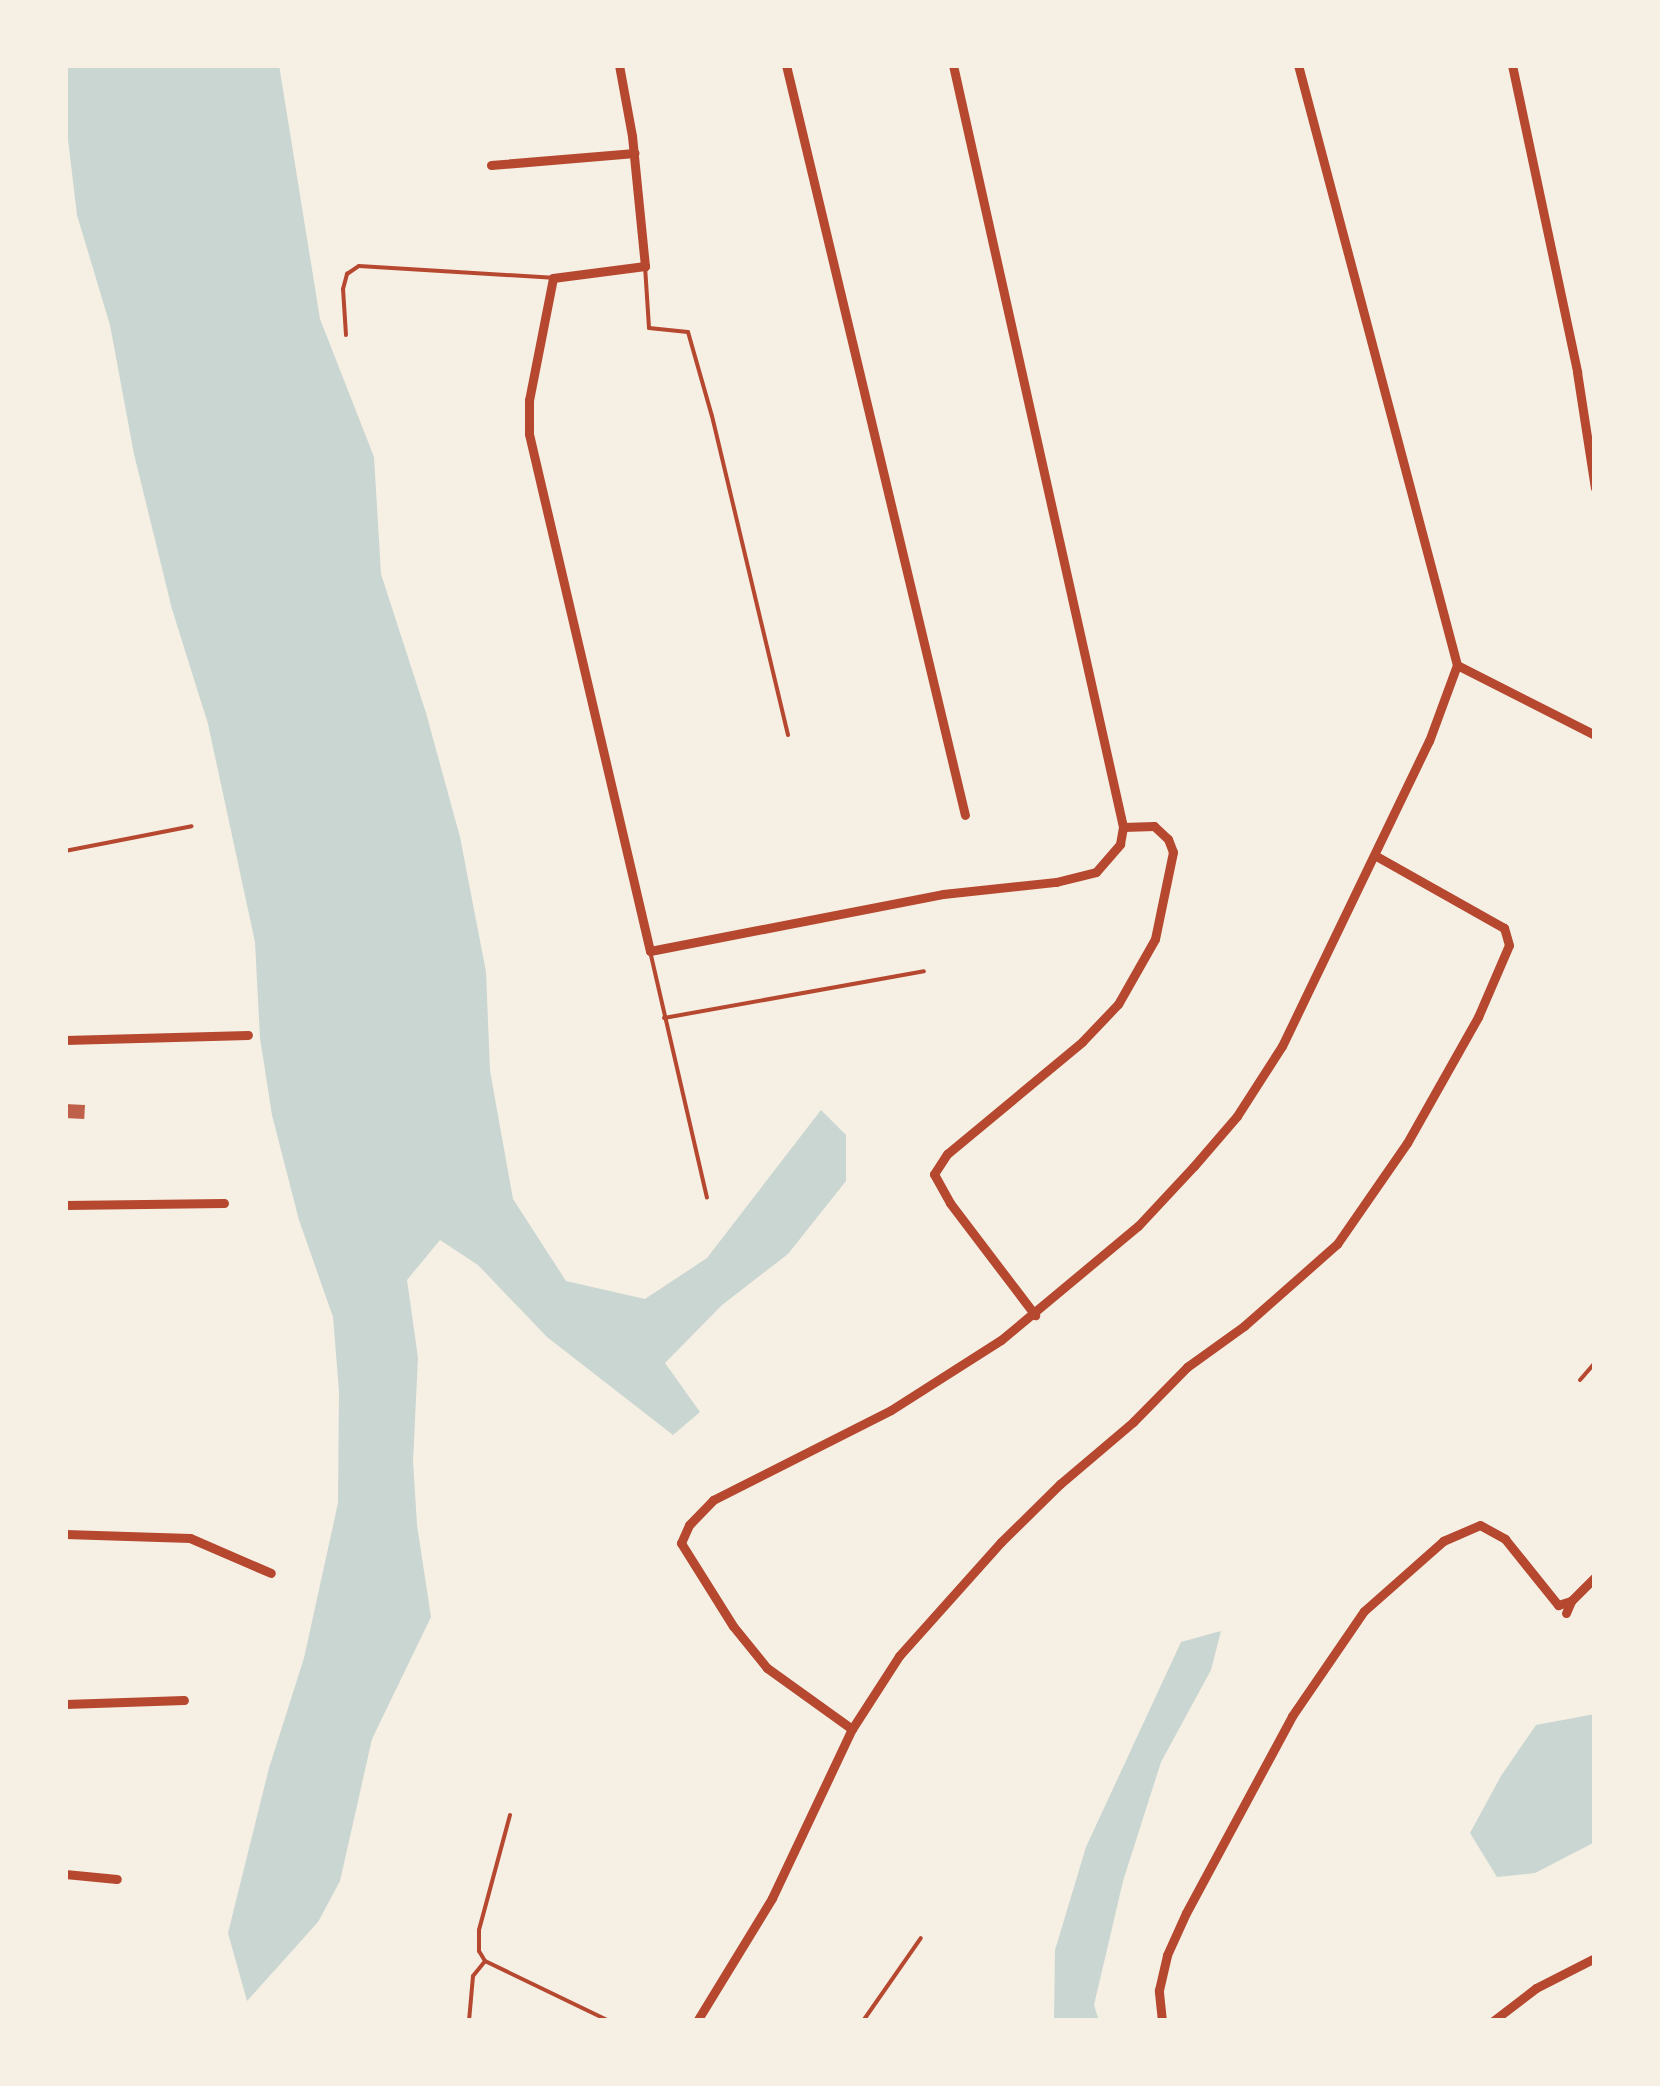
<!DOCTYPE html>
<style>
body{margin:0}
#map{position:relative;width:1660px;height:2086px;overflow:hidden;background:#f6efe4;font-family:Arial,sans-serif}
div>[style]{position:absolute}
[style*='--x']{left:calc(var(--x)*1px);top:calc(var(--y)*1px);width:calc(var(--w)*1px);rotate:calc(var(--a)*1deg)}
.water>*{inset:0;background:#c9d6d2}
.building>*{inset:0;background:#bf614a;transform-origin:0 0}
.service>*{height:4px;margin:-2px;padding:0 2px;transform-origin:2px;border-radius:2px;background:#b5482f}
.minor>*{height:9px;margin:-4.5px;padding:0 4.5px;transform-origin:4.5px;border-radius:4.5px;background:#b5482f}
span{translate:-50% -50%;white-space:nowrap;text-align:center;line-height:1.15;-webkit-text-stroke:8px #f6efe4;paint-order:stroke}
.frame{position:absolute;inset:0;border:68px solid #f6efe4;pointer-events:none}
</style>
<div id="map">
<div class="water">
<i style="clip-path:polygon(65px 65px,279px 65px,320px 319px,374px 457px,381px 574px,426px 713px,460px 837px,486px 972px,490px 1071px,513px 1199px,566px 1281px,645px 1299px,707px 1258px,821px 1110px,846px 1135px,846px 1181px,788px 1254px,722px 1305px,665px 1363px,700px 1412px,673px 1435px,547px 1337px,478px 1265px,440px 1240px,407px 1280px,418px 1358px,413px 1461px,417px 1525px,431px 1617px,372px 1739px,340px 1881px,318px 1922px,247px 2001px,228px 1933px,269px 1768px,304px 1658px,338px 1503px,339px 1391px,333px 1317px,299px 1220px,272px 1115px,260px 1038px,255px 942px,208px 724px,172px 609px,134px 454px,110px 325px,77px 215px,65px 114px)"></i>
<i style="clip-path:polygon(1221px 1631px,1211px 1670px,1161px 1762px,1123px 1881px,1094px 2005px,1099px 2021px,1054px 2021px,1055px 1950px,1086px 1847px,1181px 1642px)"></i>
<i style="clip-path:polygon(1595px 1714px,1595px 1842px,1535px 1873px,1497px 1877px,1470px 1833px,1501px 1776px,1536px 1725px)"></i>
</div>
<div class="building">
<i style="left:65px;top:1104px;width:20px;height:14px;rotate:3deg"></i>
</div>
<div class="service">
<i style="--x:645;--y:266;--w:62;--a:86.3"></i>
<i style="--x:649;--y:328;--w:39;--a:6"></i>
<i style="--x:688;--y:332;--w:87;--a:74.1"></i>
<i style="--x:712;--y:416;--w:328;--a:76.6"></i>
<i style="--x:346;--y:335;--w:46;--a:-93.7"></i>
<i style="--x:343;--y:289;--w:16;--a:-75"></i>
<i style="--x:347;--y:274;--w:14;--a:-34"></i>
<i style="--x:359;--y:266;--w:194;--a:3.5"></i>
<i style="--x:65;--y:851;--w:129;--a:-11.1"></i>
<i style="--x:650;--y:951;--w:253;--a:77"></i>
<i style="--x:664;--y:1018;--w:264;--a:-10.2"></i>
<i style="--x:1580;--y:1380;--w:23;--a:-49"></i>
<i style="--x:510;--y:1815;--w:119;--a:105.1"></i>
<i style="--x:479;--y:1930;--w:21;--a:90"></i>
<i style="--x:479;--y:1951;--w:12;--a:59"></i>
<i style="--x:485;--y:1961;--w:138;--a:25.8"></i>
<i style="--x:469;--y:2021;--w:45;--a:-84.9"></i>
<i style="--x:473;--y:1976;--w:19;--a:-51"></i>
<i style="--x:863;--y:2021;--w:101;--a:-55.1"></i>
</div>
<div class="minor">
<i style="--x:619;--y:65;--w:72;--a:79.6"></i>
<i style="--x:632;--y:136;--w:131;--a:84.3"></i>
<i style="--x:645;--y:266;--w:93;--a:172.6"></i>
<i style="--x:553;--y:278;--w:124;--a:101.1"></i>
<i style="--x:529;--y:400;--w:34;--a:90"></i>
<i style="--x:529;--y:434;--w:531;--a:76.83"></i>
<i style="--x:650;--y:951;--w:298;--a:-11"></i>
<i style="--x:943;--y:894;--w:114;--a:-6.1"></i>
<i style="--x:1056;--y:882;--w:41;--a:-14"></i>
<i style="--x:1096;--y:872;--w:37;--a:-49"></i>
<i style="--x:1120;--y:844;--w:17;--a:-80"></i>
<i style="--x:786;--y:65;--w:771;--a:76.58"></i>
<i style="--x:953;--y:65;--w:781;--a:77.42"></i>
<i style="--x:1123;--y:827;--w:31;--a:-2"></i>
<i style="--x:1154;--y:826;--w:19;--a:43"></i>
<i style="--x:1168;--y:839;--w:14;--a:69"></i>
<i style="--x:1173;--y:852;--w:89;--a:101.7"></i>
<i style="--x:1155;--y:939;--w:75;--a:119.6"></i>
<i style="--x:1118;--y:1004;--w:52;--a:133.5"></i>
<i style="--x:1082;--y:1042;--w:175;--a:140.3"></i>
<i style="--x:947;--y:1154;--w:24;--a:123"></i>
<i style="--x:934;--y:1174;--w:33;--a:61"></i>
<i style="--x:950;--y:1203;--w:141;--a:52.8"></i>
<i style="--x:1512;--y:65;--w:314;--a:78"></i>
<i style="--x:1577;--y:372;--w:117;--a:81.2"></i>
<i style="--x:491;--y:165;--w:144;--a:-4.8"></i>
<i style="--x:1457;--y:665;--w:155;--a:26.9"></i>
<i style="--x:65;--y:1040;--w:183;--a:-1.6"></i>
<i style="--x:65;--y:1205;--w:159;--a:-0.7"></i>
<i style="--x:65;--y:1534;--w:125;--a:1.8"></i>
<i style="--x:190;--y:1538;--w:88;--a:23.4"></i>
<i style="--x:1566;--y:1613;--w:13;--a:-67"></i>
<i style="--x:1571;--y:1601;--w:34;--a:-45"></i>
<i style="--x:65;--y:1704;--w:119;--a:-1.9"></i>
<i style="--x:852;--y:1729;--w:105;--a:-144.3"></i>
<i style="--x:767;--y:1668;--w:54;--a:-129"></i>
<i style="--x:733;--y:1626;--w:98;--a:-122.1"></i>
<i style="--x:681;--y:1543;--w:20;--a:-66"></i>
<i style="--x:689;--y:1525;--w:35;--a:-46"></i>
<i style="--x:713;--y:1500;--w:199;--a:-26.8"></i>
<i style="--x:891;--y:1410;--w:130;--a:-32.5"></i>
<i style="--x:1001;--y:1340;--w:178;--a:-39.8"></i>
<i style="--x:1138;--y:1226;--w:82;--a:-47"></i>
<i style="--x:1194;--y:1166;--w:66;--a:-49.3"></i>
<i style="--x:1237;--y:1116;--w:83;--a:-57.3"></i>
<i style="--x:1282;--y:1046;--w:339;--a:-64.3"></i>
<i style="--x:1429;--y:741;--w:81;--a:-69.8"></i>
<i style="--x:1457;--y:665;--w:621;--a:-104.84"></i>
<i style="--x:65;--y:1874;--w:52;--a:5.5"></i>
<i style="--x:697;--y:2021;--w:144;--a:-58.6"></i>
<i style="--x:772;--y:1898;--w:187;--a:-64.7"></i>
<i style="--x:852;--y:1729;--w:87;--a:-57.2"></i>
<i style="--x:899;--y:1656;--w:153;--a:-48.2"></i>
<i style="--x:1001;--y:1542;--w:83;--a:-44.5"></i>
<i style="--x:1060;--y:1484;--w:96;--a:-40.3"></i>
<i style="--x:1133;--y:1422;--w:77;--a:-45.5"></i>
<i style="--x:1187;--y:1367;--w:70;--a:-35.7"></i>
<i style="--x:1244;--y:1326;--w:124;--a:-41.4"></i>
<i style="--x:1337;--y:1244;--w:123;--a:-55.3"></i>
<i style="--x:1407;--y:1143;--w:145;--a:-60.6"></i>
<i style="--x:1478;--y:1017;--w:78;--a:-66.7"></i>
<i style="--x:1509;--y:945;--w:18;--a:-106"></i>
<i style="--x:1504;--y:928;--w:147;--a:-150.6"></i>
<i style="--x:1162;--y:2021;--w:31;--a:-96"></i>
<i style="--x:1159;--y:1990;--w:36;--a:-77"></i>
<i style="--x:1167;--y:1955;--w:46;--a:-65.7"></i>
<i style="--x:1186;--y:1913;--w:224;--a:-61.7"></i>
<i style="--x:1292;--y:1716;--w:127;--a:-55.6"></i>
<i style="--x:1364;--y:1611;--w:106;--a:-41.5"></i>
<i style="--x:1443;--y:1541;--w:40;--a:-23.4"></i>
<i style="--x:1480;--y:1525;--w:29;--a:29"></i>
<i style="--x:1505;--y:1539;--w:85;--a:51.2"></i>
<i style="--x:1558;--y:1605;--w:14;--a:-17"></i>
<i style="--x:1493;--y:2021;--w:54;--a:-37.5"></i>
<i style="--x:1536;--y:1988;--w:66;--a:-27"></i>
</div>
<div class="frame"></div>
</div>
